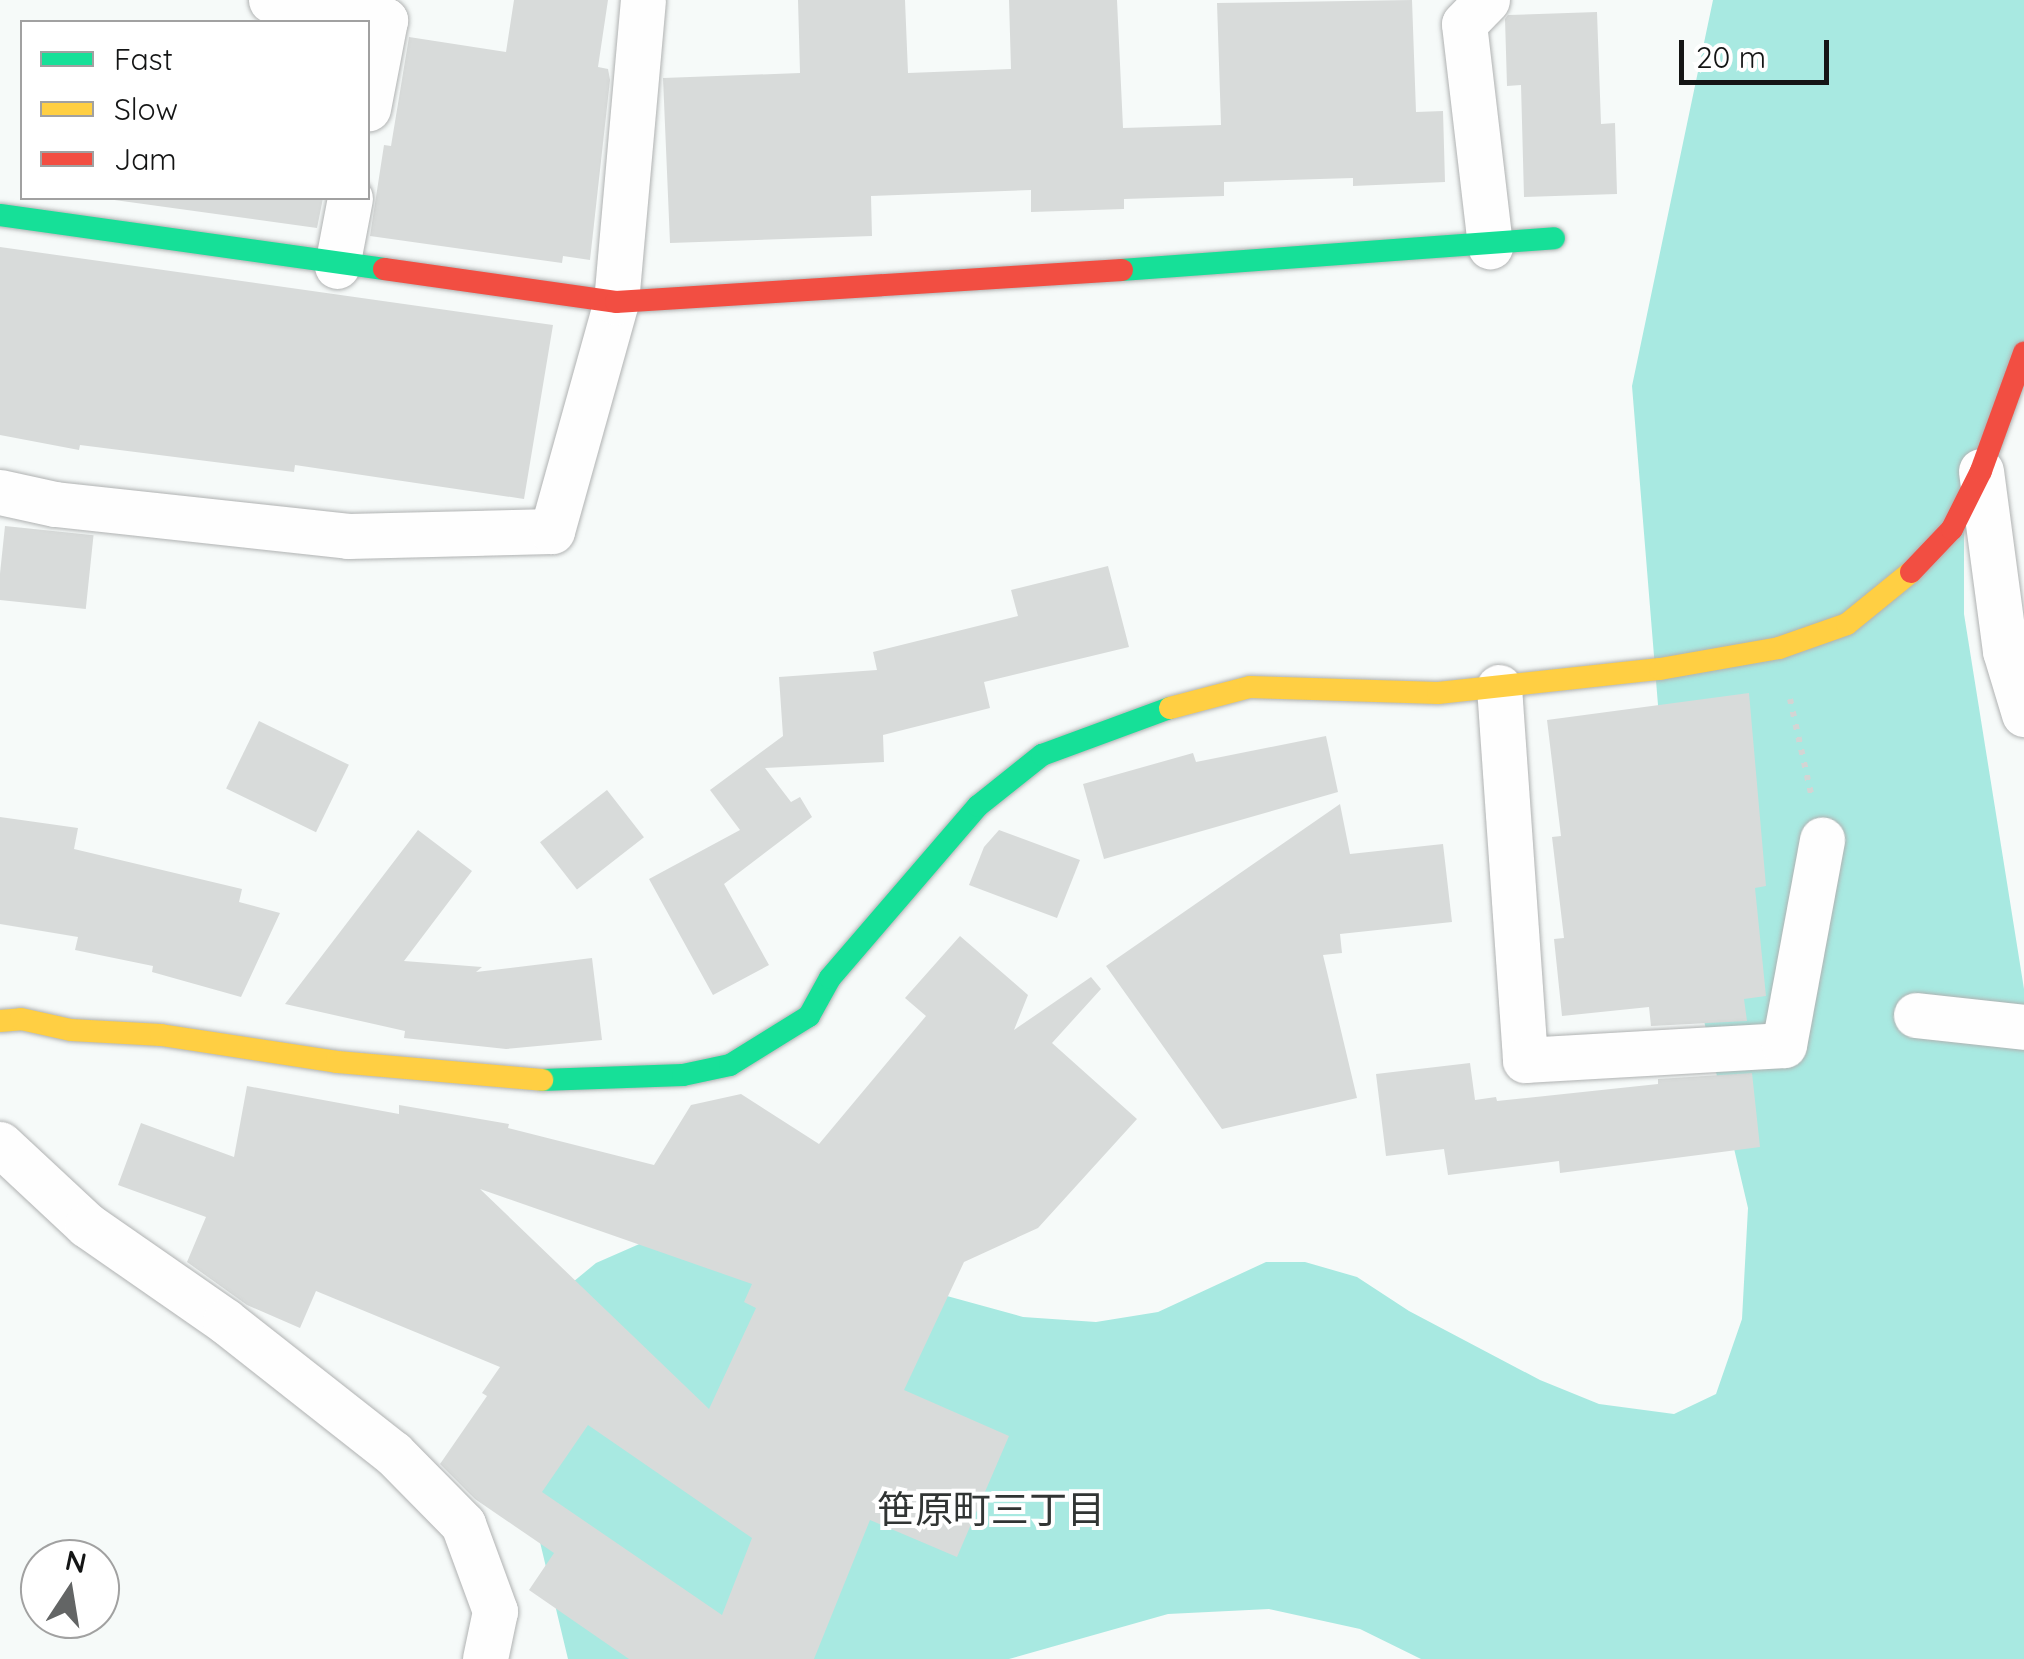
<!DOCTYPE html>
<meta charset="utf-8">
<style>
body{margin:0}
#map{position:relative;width:2024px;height:1659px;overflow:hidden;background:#f6faf9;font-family:Quicksand,"Noto Sans JP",sans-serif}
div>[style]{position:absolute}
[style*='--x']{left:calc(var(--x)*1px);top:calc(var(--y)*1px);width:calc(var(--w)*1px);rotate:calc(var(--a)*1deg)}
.forest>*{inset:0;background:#a8e9e1}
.building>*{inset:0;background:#d8dbda;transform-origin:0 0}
.path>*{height:6px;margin-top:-3px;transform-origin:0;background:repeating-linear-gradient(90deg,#d3d5d4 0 5px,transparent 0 13px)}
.roads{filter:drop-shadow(0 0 2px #b0b2b2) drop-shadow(0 0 2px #b0b2b2)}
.street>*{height:45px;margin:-22.5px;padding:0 22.5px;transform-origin:22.5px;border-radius:22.5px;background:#fefefe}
.fast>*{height:22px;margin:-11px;padding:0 11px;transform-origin:11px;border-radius:11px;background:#16e098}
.slow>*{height:22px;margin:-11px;padding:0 11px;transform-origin:11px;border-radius:11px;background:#ffcf43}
.jam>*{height:22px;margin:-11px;padding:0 11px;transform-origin:11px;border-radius:11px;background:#f24e42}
span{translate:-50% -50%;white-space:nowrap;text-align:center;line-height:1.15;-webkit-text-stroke:8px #fff;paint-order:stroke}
.neighbourhood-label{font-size:38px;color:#313534}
.legend{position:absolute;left:20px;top:20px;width:350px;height:180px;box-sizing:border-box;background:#fff;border:2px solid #a1a1a1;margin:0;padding:12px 18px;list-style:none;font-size:30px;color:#141515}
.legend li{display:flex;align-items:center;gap:20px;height:50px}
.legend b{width:50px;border:2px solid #a1a1a1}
.north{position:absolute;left:20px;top:1539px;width:100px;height:100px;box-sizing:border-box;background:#fff;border:2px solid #a1a1a1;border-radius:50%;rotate:12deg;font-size:28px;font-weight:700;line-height:40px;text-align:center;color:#141515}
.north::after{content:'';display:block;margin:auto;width:35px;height:45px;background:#636565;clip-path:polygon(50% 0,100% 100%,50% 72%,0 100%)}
.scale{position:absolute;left:1679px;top:40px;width:150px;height:45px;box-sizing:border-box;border:5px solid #141515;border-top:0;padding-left:12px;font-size:30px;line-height:35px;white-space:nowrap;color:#141515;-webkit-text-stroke:8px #fff;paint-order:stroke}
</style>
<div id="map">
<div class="forest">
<i style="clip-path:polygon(1713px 0,2024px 0,2024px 385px,1964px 488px,1964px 614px,2024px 989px,2024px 1659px,1421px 1659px,1360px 1629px,1269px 1609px,1168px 1614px,1009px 1659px,568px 1659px,510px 1417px,533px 1315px,596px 1263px,685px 1224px,1023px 1317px,1096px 1322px,1158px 1312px,1266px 1262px,1305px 1262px,1357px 1277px,1409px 1311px,1540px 1380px,1599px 1404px,1674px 1414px,1716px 1394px,1742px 1319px,1748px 1208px,1673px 889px,1632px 386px)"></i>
</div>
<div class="building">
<i style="clip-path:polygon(514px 0,608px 0,598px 67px,608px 69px,610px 80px,590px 260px,563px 256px,562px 263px,370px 236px,384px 145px,391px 146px,409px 37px,506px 52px)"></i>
<i style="clip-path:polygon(798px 0,905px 0,908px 73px,1011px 69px,1009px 0,1117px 0,1123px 128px,1221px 125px,1217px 3px,1412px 0,1416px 112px,1443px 111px,1445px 182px,1353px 186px,1353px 178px,1224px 182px,1224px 196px,1124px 199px,1124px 209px,1031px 212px,1031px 190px,871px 196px,872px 236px,670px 243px,663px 78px,800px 73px)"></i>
<i style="clip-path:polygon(1597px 12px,1601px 124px,1615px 123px,1617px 194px,1524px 197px,1521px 85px,1507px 86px,1505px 19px,1508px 15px)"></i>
<i style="clip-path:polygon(100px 198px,323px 198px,317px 228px)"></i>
<i style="clip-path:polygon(0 247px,553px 325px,524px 499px,295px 465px,294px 472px,80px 445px,79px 450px,0 435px)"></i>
<i style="left:5px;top:526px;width:89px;height:74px;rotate:6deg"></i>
<i style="clip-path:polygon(1108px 566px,1129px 647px,984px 682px,990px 708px,883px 735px,884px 762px,765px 768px,791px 802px,800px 797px,812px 817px,724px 884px,769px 965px,713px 995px,649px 879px,740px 830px,710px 790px,783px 736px,779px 677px,877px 670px,873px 652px,1018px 616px,1011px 590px)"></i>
<i style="clip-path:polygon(1749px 693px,1766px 886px,1755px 888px,1766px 996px,1744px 999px,1747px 1021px,1651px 1026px,1649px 1007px,1562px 1016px,1554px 939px,1564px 938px,1552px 837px,1561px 836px,1547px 720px)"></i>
<i style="left:259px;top:721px;width:100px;height:75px;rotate:26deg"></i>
<i style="clip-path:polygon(1326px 736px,1338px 792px,1104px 859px,1083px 784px,1193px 753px,1196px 762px)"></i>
<i style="left:607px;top:790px;width:60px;height:85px;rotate:52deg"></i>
<i style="clip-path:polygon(1340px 804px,1350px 854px,1443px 844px,1452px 922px,1340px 934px,1342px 953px,1323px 955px,1357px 1098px,1222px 1129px,1106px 966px)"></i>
<i style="clip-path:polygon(0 817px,78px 828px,74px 849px,242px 889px,239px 902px,280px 913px,241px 997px,152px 972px,153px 966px,75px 950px,78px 937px,0 924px)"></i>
<i style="clip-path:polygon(418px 830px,472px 871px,404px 961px,482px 967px,476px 972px,592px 958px,602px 1040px,506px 1049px,404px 1038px,405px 1031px,285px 1004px)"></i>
<i style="clip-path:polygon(999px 830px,1080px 860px,1057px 918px,969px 885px,984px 847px)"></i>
<i style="clip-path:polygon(evenodd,960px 936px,1028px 995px,1014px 1030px,1091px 977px,1101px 989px,1052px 1043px,1137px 1119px,1038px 1228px,964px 1262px,904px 1390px,1009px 1436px,957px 1557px,870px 1520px,814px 1659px,629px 1659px,529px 1590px,554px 1553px,475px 1499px,440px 1464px,487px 1396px,482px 1393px,500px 1367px,316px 1291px,300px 1328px,247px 1305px,187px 1262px,206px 1217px,118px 1185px,141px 1123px,234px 1157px,247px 1086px,399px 1114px,399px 1105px,509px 1124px,508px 1128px,654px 1165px,691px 1105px,741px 1094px,819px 1144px,926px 1016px,905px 998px,960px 936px,480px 1189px,752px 1284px,744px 1302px,756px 1308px,709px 1409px,480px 1189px,960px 936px,588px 1425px,752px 1538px,722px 1615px,542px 1492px,588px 1425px)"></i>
<i style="clip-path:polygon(1470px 1063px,1475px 1100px,1496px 1097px,1497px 1101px,1658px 1084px,1658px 1079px,1752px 1073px,1760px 1147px,1560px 1173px,1559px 1161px,1448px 1175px,1444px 1149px,1386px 1156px,1376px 1074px)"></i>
</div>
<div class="path">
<i style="--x:1790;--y:699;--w:97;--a:77.5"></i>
</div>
<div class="roads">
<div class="street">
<i style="--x:271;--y:0;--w:116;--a:10"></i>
<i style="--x:385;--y:20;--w:90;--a:100.9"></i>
<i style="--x:1487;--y:0;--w:33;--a:134"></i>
<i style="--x:1464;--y:24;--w:224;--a:83.3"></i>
<i style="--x:337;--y:266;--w:69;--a:-79.2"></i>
<i style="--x:1981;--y:471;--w:182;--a:82.4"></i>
<i style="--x:2005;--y:651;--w:66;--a:73.2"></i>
<i style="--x:0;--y:492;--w:56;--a:12.3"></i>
<i style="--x:55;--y:504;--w:295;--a:6.2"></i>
<i style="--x:348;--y:536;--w:204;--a:-1.4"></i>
<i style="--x:552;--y:531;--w:238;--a:-74.4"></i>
<i style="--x:616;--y:302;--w:303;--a:-84.9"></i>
<i style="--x:1499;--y:687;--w:374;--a:86"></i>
<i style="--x:1525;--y:1060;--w:259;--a:-3.3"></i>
<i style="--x:1784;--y:1045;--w:209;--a:-79.5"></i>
<i style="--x:1916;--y:1015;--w:109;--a:6.3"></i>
<i style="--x:0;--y:1144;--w:119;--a:43"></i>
<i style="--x:87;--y:1225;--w:168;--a:34.8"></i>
<i style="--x:225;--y:1321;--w:214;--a:38.2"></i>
<i style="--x:393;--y:1453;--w:100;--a:45.4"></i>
<i style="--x:463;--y:1524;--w:93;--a:69.8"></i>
<i style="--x:495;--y:1611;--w:49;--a:101.8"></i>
</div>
<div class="fast">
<i style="--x:0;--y:215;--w:388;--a:8"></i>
<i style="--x:1122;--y:270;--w:433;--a:-4.2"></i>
<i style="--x:542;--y:1080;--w:141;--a:-2"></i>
<i style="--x:683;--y:1075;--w:48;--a:-12"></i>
<i style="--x:730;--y:1065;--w:93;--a:-31.8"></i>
<i style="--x:809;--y:1016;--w:43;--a:-61.1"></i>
<i style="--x:830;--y:978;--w:227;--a:-49.3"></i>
<i style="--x:978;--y:806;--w:82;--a:-38.6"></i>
<i style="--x:1042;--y:755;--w:136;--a:-20.2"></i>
</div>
<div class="slow">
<i style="--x:1170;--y:708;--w:83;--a:-14.7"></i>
<i style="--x:1250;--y:687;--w:188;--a:1.8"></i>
<i style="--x:1438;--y:693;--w:223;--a:-6.2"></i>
<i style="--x:1660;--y:669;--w:121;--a:-10"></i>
<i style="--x:1779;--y:648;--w:72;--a:-19.4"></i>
<i style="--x:1847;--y:624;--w:82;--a:-39.1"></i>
<i style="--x:0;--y:1021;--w:21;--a:-5"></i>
<i style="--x:21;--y:1019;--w:51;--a:12.4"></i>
<i style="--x:71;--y:1030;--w:90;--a:3.2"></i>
<i style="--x:161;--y:1035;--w:178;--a:8.7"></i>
<i style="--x:337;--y:1062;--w:206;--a:5"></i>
</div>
<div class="jam">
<i style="--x:384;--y:269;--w:234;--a:8.1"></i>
<i style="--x:616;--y:302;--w:507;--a:-3.62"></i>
<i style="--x:1911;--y:572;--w:59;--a:-46.4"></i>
<i style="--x:1952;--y:529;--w:65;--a:-63.4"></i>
<i style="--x:1981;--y:471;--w:126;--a:-70"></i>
</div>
</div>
<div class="neighbourhood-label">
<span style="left:991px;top:1510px">笹原町三丁目</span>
</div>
<ul class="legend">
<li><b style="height:12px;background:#16e098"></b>Fast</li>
<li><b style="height:12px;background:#ffcf43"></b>Slow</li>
<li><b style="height:12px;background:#f24e42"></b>Jam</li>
</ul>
<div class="north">N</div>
<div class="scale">20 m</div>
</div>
